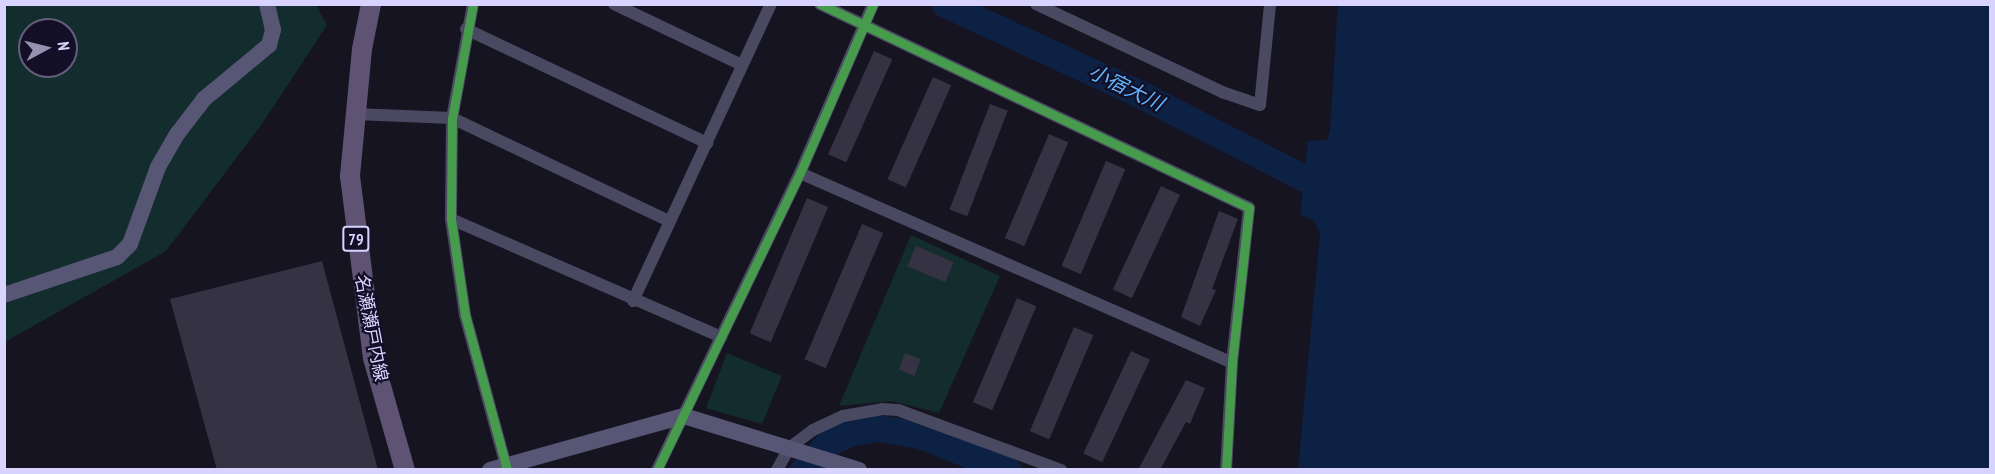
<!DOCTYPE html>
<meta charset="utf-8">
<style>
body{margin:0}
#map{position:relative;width:1995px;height:474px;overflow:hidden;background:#161421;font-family:"PT Sans Narrow","Noto Sans JP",sans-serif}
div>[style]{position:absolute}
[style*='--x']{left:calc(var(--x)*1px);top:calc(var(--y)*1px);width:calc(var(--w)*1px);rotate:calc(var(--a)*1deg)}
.green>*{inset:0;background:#132c2d}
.water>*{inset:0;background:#0d2144}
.river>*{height:27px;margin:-13.5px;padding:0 13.5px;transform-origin:13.5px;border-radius:13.5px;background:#0d2144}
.building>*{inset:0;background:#343243;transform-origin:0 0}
.street>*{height:12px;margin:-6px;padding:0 6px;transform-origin:6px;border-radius:6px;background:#4a4962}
.secondary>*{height:16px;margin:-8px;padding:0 8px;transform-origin:8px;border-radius:8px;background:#575674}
.primary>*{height:20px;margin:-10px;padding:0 10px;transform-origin:10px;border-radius:10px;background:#5e5373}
.cycleway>*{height:9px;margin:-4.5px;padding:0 4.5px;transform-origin:4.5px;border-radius:4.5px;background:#469c4c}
span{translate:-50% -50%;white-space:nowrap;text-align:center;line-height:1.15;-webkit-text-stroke:4.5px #130f26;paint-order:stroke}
.shield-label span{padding:2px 4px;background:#130f26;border:2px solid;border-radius:4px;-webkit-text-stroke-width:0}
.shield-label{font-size:16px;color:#d9d4ff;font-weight:700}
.street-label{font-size:18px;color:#d9d4ff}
.water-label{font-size:20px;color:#62b6ff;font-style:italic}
.frame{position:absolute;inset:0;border:6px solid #d9d4ff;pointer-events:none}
.north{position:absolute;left:18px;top:18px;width:60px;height:60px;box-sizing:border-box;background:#130f26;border:2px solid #625e7d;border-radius:50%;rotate:83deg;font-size:16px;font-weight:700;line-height:24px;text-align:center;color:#d9d4ff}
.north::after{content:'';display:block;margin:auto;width:21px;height:27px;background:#9591b1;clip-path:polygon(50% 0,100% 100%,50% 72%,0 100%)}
</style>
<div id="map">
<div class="green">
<i style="clip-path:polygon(evenodd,5px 5px,316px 5px,327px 25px,262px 124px,166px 251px,5px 342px,5px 5px,30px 30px,66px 30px,66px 66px,30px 66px,30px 30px)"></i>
<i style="clip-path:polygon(911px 235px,1000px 276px,939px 413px,891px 401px,839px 406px)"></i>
<i style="clip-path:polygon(727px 353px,782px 376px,762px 424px,706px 408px)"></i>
</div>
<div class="water">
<i style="clip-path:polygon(1338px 4px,1990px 5px,1990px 469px,1298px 469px,1320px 233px,1314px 221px,1300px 214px,1308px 141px,1327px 140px,1330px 130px)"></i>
</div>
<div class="river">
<i style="--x:945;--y:4;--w:213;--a:24.8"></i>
<i style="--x:1138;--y:93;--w:186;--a:27.1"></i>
<i style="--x:803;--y:470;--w:37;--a:-47"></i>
<i style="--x:828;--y:443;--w:26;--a:-25"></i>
<i style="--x:852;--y:432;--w:26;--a:-9"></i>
<i style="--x:878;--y:428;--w:43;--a:9.5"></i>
<i style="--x:920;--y:435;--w:95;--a:21.7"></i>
</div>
<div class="building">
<i style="left:874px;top:51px;width:20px;height:113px;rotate:24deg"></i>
<i style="left:933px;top:77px;width:20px;height:112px;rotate:24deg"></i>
<i style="left:990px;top:104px;width:19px;height:113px;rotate:21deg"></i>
<i style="left:1049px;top:134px;width:21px;height:113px;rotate:23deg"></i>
<i style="left:1106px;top:161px;width:21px;height:114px;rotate:23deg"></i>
<i style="left:1161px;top:186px;width:21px;height:114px;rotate:25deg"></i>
<i style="left:807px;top:198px;width:23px;height:147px;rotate:23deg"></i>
<i style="clip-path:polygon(1219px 211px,1238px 219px,1212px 289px,1216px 290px,1200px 326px,1181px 317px)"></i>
<i style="left:862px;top:224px;width:23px;height:147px;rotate:23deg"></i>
<i style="left:916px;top:246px;width:41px;height:22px;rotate:23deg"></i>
<i style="clip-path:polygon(322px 261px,378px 470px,217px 470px,170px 299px)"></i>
<i style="left:1017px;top:298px;width:21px;height:113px;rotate:23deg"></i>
<i style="left:1074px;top:327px;width:21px;height:113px;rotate:23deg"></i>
<i style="left:1131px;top:351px;width:21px;height:113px;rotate:25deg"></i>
<i style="left:905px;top:353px;width:17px;height:18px;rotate:21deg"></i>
<i style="clip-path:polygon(1186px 380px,1205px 388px,1190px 424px,1186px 422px,1160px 470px,1138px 470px)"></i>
</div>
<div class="street">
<i style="--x:473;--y:4;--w:116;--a:100.4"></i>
<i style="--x:452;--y:118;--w:101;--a:90.6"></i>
<i style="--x:451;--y:219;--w:97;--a:81.7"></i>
<i style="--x:465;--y:315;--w:161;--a:74.8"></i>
<i style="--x:614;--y:4;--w:142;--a:25.5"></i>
<i style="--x:820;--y:4;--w:475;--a:25.4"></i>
<i style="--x:1249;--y:208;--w:156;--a:96.3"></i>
<i style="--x:1232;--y:363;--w:107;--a:93.2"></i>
<i style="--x:1036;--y:4;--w:206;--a:25.3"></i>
<i style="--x:1222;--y:92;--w:40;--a:18.9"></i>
<i style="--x:1260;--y:105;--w:101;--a:-84.3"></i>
<i style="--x:466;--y:29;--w:267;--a:25.3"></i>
<i style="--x:355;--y:114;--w:97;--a:2.4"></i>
<i style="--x:452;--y:118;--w:240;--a:25.4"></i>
<i style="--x:800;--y:173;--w:472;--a:23.7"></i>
<i style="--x:451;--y:219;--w:295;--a:23.6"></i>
<i style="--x:633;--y:301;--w:327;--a:-65.1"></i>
<i style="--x:657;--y:470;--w:330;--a:-64.3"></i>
<i style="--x:800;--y:173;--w:184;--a:-66.6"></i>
<i style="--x:777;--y:470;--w:25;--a:-61"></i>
<i style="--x:789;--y:448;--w:30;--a:-37"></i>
<i style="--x:813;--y:430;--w:33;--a:-25"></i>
<i style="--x:843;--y:416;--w:40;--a:-10"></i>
<i style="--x:882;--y:409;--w:16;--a:4"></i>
<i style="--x:898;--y:410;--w:174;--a:20.2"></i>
</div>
<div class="secondary">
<i style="--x:4;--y:295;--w:119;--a:-18.6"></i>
<i style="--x:117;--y:257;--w:18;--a:-45"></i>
<i style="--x:130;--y:244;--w:82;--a:-70"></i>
<i style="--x:158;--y:167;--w:39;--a:-60"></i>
<i style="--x:178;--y:133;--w:43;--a:-52.6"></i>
<i style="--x:204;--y:99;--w:85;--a:-39.7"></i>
<i style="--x:269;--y:45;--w:16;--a:-75"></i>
<i style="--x:273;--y:30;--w:27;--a:-103"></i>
<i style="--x:490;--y:470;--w:201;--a:-15.6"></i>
<i style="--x:684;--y:416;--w:183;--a:17.1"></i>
</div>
<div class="primary">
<i style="--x:371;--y:4;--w:46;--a:101.3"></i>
<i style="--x:362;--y:49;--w:128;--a:95.4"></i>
<i style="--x:350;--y:176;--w:183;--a:82.8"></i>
<i style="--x:373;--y:358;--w:116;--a:74.1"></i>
</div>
<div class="cycleway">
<i style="--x:473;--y:4;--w:116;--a:100.4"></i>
<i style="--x:452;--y:118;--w:101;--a:90.6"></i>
<i style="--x:451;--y:219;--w:97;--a:81.7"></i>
<i style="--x:465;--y:315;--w:161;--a:74.8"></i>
<i style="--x:820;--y:4;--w:475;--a:25.4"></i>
<i style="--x:1249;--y:208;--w:156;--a:96.3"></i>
<i style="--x:1232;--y:363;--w:107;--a:93.2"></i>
<i style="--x:657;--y:470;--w:330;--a:-64.3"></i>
<i style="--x:800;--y:173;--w:184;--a:-66.6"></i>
</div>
<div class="shield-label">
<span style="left:356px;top:239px">79</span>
</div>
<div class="street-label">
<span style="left:371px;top:328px;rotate:79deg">名瀬瀬戸内線</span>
</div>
<div class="water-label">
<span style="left:1126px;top:88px;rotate:26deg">小宿大川</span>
</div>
<div class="frame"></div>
<div class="north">N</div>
</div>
